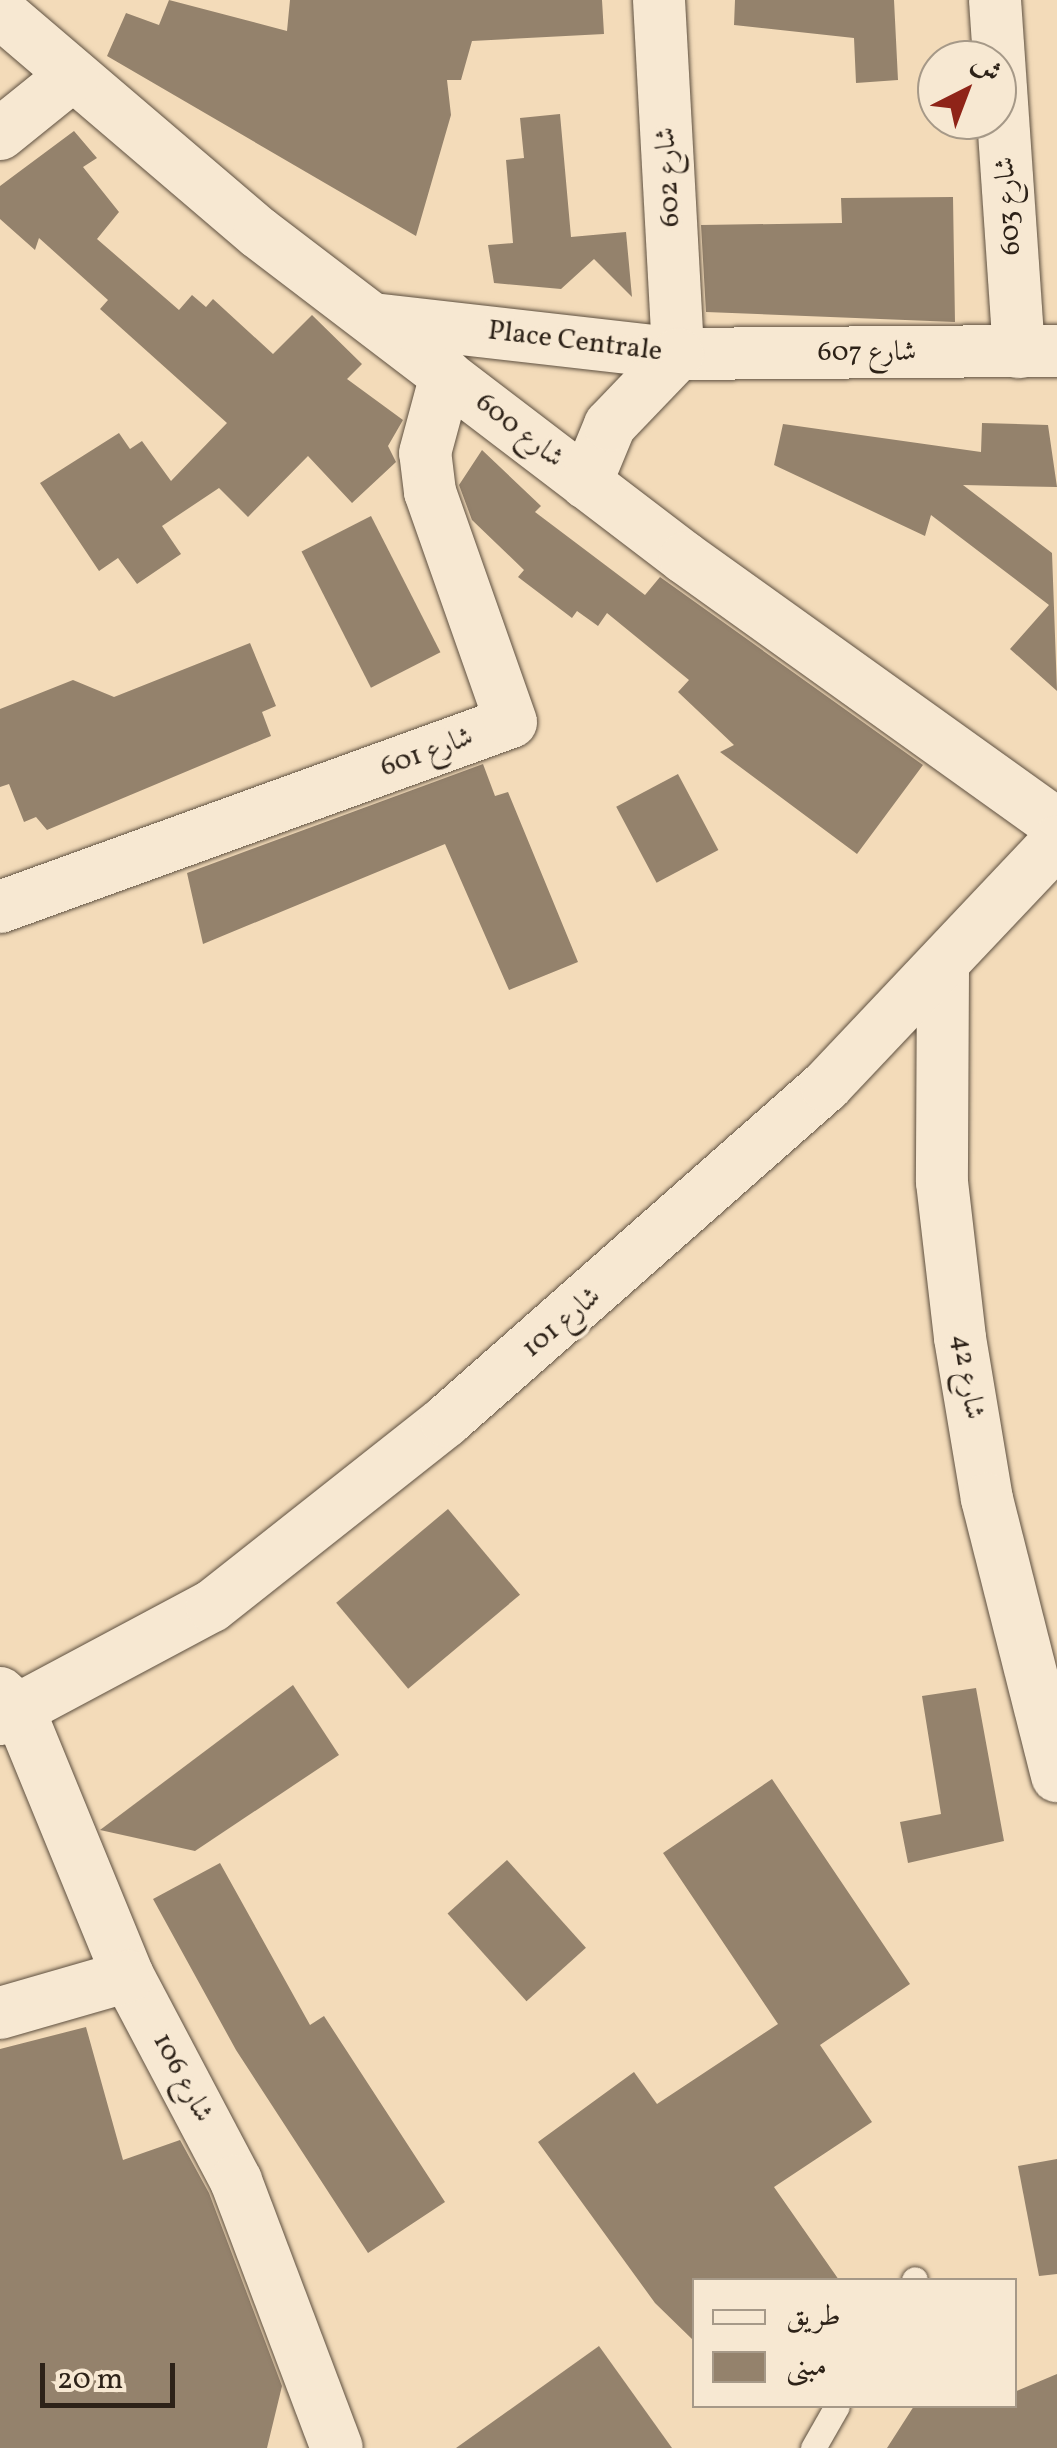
<!DOCTYPE html>
<meta charset="utf-8">
<style>
body{margin:0}
#map{position:relative;width:1057px;height:2448px;overflow:hidden;background:#f3dbb9;font-family:Vollkorn,Amiri,serif}
div>[style]{position:absolute}
[style*='--x']{left:calc(var(--x)*1px);top:calc(var(--y)*1px);width:calc(var(--w)*1px);rotate:calc(var(--a)*1deg)}
.building>*{inset:0;background:#94826c;transform-origin:0 0}
.roads{filter:drop-shadow(0 0 2px #5e5040) drop-shadow(0 0 2px #5e5040)}
.lane>*{height:25px;margin:-12.5px;padding:0 12.5px;transform-origin:12.5px;border-radius:12.5px;background:#f7e8d2}
.street>*{height:52px;margin:-26px;padding:0 26px;transform-origin:26px;border-radius:26px;background:#f7e8d2}
span{translate:-50% -50%;white-space:nowrap;text-align:center;line-height:1.15;-webkit-text-stroke:8px #f7e8d2;paint-order:stroke}
.street-label{font-size:28px;color:#2d2218}
.legend{position:absolute;left:692px;top:2278px;width:325px;height:130px;box-sizing:border-box;background:#f7e8d2;border:2px solid #a69988;margin:0;padding:12px 18px;list-style:none;font-size:30px;color:#2d2218}
.legend li{display:flex;align-items:center;gap:20px;height:50px}
.legend b{width:50px;border:2px solid #a69988}
.north{position:absolute;left:917px;top:40px;width:100px;height:100px;box-sizing:border-box;background:#f7e8d2;border:2px solid #a69988;border-radius:50%;rotate:42deg;font-size:28px;font-weight:700;line-height:40px;text-align:center;color:#2d2218}
.north::after{content:'';display:block;margin:auto;width:35px;height:45px;background:#8f2418;clip-path:polygon(50% 0,100% 100%,50% 72%,0 100%)}
.scale{position:absolute;left:40px;top:2363px;width:135px;height:45px;box-sizing:border-box;border:5px solid #2d2218;border-top:0;padding-left:12px;font-size:30px;line-height:35px;white-space:nowrap;color:#2d2218;-webkit-text-stroke:8px #f7e8d2;paint-order:stroke}
</style>
<div id="map">
<div class="building">
<i style="clip-path:polygon(169px 0,287px 31px,290px 0,602px 0,604px 34px,472px 41px,461px 80px,447px 80px,451px 115px,416px 236px,107px 56px,126px 13px,159px 25px)"></i>
<i style="clip-path:polygon(735px 0,894px 0,898px 80px,856px 83px,854px 38px,734px 25px)"></i>
<i style="clip-path:polygon(560px 114px,571px 237px,626px 232px,632px 297px,594px 259px,561px 289px,494px 283px,488px 245px,513px 243px,506px 160px,524px 158px,520px 118px)"></i>
<i style="clip-path:polygon(74px 131px,97px 158px,83px 167px,119px 212px,97px 239px,179px 310px,192px 295px,206px 307px,213px 299px,273px 354px,312px 315px,362px 364px,347px 379px,403px 420px,388px 446px,396px 462px,352px 503px,308px 456px,248px 517px,219px 488px,162px 526px,181px 554px,137px 584px,118px 558px,99px 571px,40px 483px,119px 433px,130px 449px,142px 441px,171px 481px,227px 423px,100px 309px,108px 300px,39px 238px,35px 250px,0 219px,0 186px)"></i>
<i style="clip-path:polygon(953px 197px,955px 322px,706px 312px,701px 225px,842px 223px,841px 198px)"></i>
<i style="clip-path:polygon(982px 423px,1048px 425px,1057px 487px,963px 485px,1052px 553px,1057px 691px,1010px 649px,1049px 605px,931px 515px,925px 536px,774px 465px,783px 424px,981px 452px)"></i>
<i style="clip-path:polygon(482px 450px,541px 506px,535px 512px,645px 595px,660px 577px,923px 765px,857px 854px,720px 752px,734px 745px,678px 692px,689px 680px,607px 613px,598px 626px,577px 611px,572px 618px,518px 577px,524px 570px,472px 520px,459px 485px)"></i>
<i style="left:371px;top:516px;width:153px;height:78px;rotate:63deg"></i>
<i style="clip-path:polygon(250px 643px,276px 706px,262px 712px,271px 736px,47px 830px,36px 817px,24px 822px,9px 784px,0 787px,0 709px,73px 680px,114px 697px)"></i>
<i style="clip-path:polygon(483px 764px,495px 796px,508px 792px,578px 962px,509px 990px,445px 844px,203px 944px,187px 873px)"></i>
<i style="left:678px;top:774px;width:86px;height:70px;rotate:62deg"></i>
<i style="left:448px;top:1509px;width:112px;height:146px;rotate:50deg"></i>
<i style="clip-path:polygon(293px 1685px,339px 1755px,195px 1851px,100px 1830px)"></i>
<i style="clip-path:polygon(976px 1688px,1004px 1841px,908px 1863px,900px 1822px,941px 1814px,922px 1696px)"></i>
<i style="clip-path:polygon(772px 1779px,910px 1984px,820px 2045px,872px 2122px,774px 2187px,839px 2280px,694px 2280px,694px 2341px,655px 2303px,538px 2142px,634px 2072px,657px 2104px,778px 2024px,663px 1853px)"></i>
<i style="left:507px;top:1860px;width:118px;height:80px;rotate:48deg"></i>
<i style="clip-path:polygon(220px 1863px,310px 2025px,324px 2016px,445px 2202px,368px 2253px,236px 2050px,153px 1899px)"></i>
<i style="clip-path:polygon(86px 2027px,123px 2160px,180px 2140px,209px 2193px,282px 2386px,267px 2448px,0 2448px,0 2049px)"></i>
<i style="clip-path:polygon(1057px 2159px,1057px 2274px,1039px 2276px,1018px 2166px)"></i>
<i style="clip-path:polygon(599px 2346px,672px 2448px,456px 2448px)"></i>
<i style="clip-path:polygon(1057px 2374px,1057px 2448px,887px 2448px,914px 2406px,1014px 2406px,1014px 2392px)"></i>
</div>
<div class="roads">
<div class="lane">
<i style="--x:914;--y:2280;--w:1;--a:-45"></i>
<i style="--x:813;--y:2448;--w:48;--a:-60.3"></i>
</div>
<div class="street">
<i style="--x:659;--y:0;--w:355;--a:86.9"></i>
<i style="--x:995;--y:0;--w:353;--a:86.1"></i>
<i style="--x:0;--y:12;--w:340;--a:40.5"></i>
<i style="--x:259;--y:233;--w:536;--a:37.34"></i>
<i style="--x:685;--y:558;--w:457;--a:35.6"></i>
<i style="--x:0;--y:134;--w:94;--a:-38.9"></i>
<i style="--x:373;--y:319;--w:307;--a:6.5"></i>
<i style="--x:678;--y:354;--w:379;--a:-0.5"></i>
<i style="--x:586;--y:483;--w:63;--a:-67.5"></i>
<i style="--x:610;--y:425;--w:98;--a:-46.2"></i>
<i style="--x:0;--y:907;--w:543;--a:-19.9"></i>
<i style="--x:511;--y:722;--w:244;--a:-109.4"></i>
<i style="--x:430;--y:492;--w:39;--a:-97"></i>
<i style="--x:425;--y:453;--w:81;--a:-74.9"></i>
<i style="--x:943;--y:970;--w:212;--a:90.3"></i>
<i style="--x:942;--y:1182;--w:157;--a:83.4"></i>
<i style="--x:960;--y:1338;--w:163;--a:80.5"></i>
<i style="--x:987;--y:1499;--w:286;--a:75.8"></i>
<i style="--x:0;--y:1693;--w:25;--a:42"></i>
<i style="--x:19;--y:1710;--w:287;--a:67.7"></i>
<i style="--x:128;--y:1976;--w:232;--a:62.2"></i>
<i style="--x:236;--y:2181;--w:285;--a:69.3"></i>
<i style="--x:0;--y:1719;--w:240;--a:-28.1"></i>
<i style="--x:212;--y:1606;--w:298;--a:-38.3"></i>
<i style="--x:446;--y:1421;--w:507;--a:-41.4"></i>
<i style="--x:826;--y:1086;--w:336;--a:-46.6"></i>
<i style="--x:0;--y:2013;--w:133;--a:-16.1"></i>
</div>
</div>
<div class="street-label">
<span style="left:669px;top:177px;rotate:-93deg">شارع 602</span>
<span style="left:1009px;top:206px;rotate:-94deg">شارع 603</span>
<span style="left:575px;top:342px;rotate:7deg">Place Centrale</span>
<span style="left:867px;top:353px">شارع 607</span>
<span style="left:519px;top:431px;rotate:38deg">شارع 600</span>
<span style="left:427px;top:753px;rotate:-20deg">شارع 601</span>
<span style="left:562px;top:1323px;rotate:-40deg">شارع 101</span>
<span style="left:967px;top:1377px;rotate:81deg">شارع 42</span>
<span style="left:182px;top:2078px;rotate:62deg">شارع 106</span>
</div>
<ul class="legend">
<li><b style="height:12px;background:#f7e8d2"></b>طريق</li>
<li><b style="height:28px;background:#94826c"></b>مبنى</li>
</ul>
<div class="north">ش</div>
<div class="scale">20 m</div>
</div>
